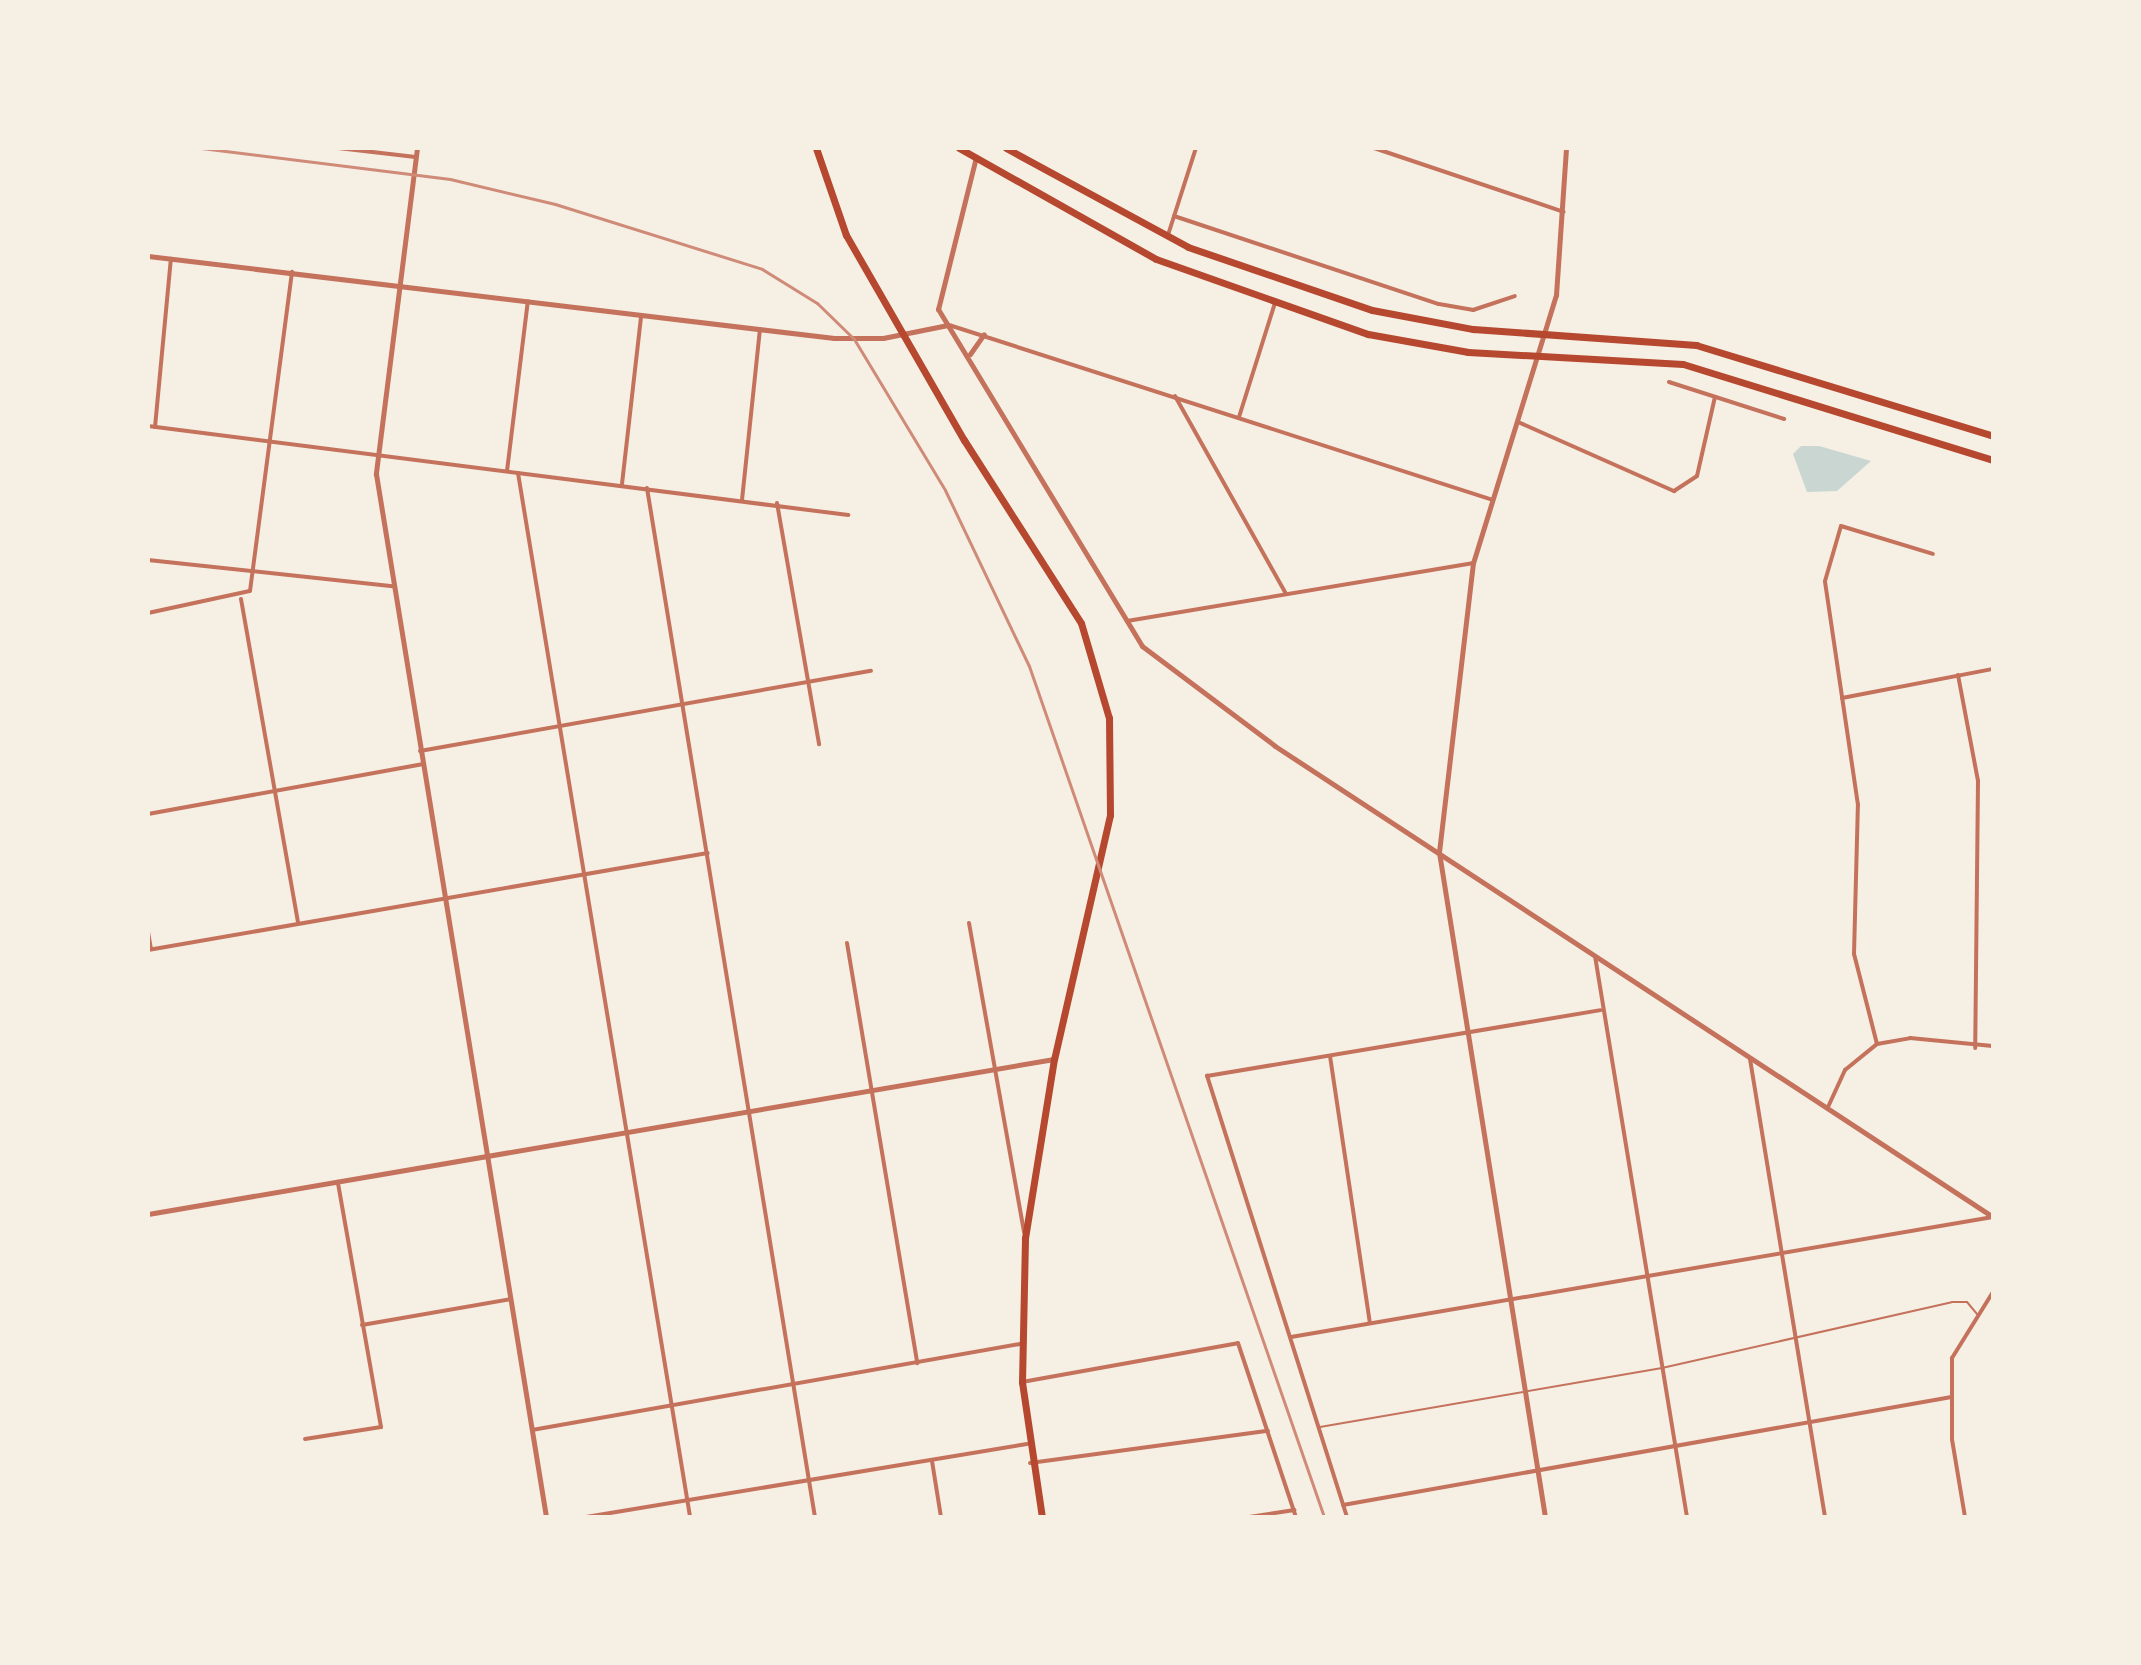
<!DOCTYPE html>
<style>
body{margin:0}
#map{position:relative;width:2141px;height:1665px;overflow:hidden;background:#f6efe4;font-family:Helvetica,sans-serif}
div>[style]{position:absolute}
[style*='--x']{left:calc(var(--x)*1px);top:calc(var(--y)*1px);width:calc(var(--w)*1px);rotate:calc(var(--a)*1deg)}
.water>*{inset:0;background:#c9d6d2}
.service>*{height:2px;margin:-1px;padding:0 1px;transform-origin:1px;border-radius:1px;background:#c5725c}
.minor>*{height:4px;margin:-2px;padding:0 2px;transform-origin:2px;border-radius:2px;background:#c5725c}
.tertiary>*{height:5px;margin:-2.5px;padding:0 2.5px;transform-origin:2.5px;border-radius:2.5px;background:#c5725c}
.primary>*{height:7px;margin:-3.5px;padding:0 3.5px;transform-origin:3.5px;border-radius:3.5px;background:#b5482f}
.trunk>*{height:7px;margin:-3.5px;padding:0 3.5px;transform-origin:3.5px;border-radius:3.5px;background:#b5482f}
.rail>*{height:3px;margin:-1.5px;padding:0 1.5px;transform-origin:1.5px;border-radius:1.5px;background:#cf8b77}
span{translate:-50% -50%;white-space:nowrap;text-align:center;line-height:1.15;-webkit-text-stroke:8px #f6efe4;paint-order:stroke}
.frame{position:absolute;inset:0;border:150px solid #f6efe4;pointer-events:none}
</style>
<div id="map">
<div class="water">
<i style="clip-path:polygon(1801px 446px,1819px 446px,1871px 461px,1837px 491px,1807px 492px,1793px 454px)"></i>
</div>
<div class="service">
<i style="--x:1320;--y:1427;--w:347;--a:-9.8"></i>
<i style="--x:1662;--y:1368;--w:297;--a:-12.8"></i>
<i style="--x:1952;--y:1302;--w:15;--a:0"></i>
<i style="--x:1967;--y:1302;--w:17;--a:50"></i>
</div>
<div class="minor">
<i style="--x:338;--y:148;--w:78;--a:6.7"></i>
<i style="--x:1374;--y:148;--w:200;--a:18.6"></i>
<i style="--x:1174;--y:216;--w:279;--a:18.4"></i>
<i style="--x:1439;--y:304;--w:35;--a:10"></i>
<i style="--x:1473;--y:310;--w:44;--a:-18.4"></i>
<i style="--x:1168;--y:235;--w:91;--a:-72.2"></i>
<i style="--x:949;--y:325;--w:571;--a:17.83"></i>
<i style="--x:1669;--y:382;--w:121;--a:17.8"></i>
<i style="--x:1175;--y:396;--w:227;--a:60.7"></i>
<i style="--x:1239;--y:417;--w:120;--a:-72.5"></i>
<i style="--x:1518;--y:422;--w:171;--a:23.9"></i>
<i style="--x:1674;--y:491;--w:27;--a:-33"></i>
<i style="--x:1697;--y:476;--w:81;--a:-77.2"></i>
<i style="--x:148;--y:426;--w:706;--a:7.25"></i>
<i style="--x:155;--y:427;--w:169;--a:-84.6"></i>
<i style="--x:507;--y:471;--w:171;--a:-83"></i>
<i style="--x:518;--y:473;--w:1058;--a:80.64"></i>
<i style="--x:622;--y:484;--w:169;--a:-83.5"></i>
<i style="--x:647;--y:488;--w:1043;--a:80.73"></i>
<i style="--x:742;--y:500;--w:172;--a:-84"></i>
<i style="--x:777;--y:503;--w:245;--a:80.1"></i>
<i style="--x:148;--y:560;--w:246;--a:6.1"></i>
<i style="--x:241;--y:599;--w:328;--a:80"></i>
<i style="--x:148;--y:613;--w:104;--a:-12.2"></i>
<i style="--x:250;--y:591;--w:322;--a:-82.5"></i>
<i style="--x:1127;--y:621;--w:350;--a:-9.5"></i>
<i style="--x:1958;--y:675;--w:108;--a:79.3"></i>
<i style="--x:1978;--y:781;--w:267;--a:90.6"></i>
<i style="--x:1842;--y:698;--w:154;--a:-10.9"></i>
<i style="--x:420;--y:751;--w:458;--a:-10.1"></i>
<i style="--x:148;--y:814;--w:280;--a:-10.3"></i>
<i style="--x:969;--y:923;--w:314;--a:79.9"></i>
<i style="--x:148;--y:932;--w:17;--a:80"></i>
<i style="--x:847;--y:943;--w:426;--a:80.5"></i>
<i style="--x:148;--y:950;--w:568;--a:-9.83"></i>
<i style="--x:1595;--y:956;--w:568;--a:80.69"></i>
<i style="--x:1877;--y:1044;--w:93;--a:-104.3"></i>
<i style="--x:1854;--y:954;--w:149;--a:-88.5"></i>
<i style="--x:1858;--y:805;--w:226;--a:-98.4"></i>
<i style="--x:1825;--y:581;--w:57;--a:-73.8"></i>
<i style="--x:1841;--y:526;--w:96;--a:16.9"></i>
<i style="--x:1330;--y:1056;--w:270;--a:81.5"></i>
<i style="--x:1750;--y:1059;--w:464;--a:80.7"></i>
<i style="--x:1828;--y:1107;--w:41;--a:-65.3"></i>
<i style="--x:1845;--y:1070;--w:41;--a:-39.1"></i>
<i style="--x:1877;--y:1044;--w:34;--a:-10"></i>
<i style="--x:1910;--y:1038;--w:83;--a:5.5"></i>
<i style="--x:362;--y:1325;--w:151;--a:-9.9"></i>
<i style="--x:1291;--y:1337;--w:712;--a:-9.7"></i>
<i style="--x:1022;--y:1382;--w:219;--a:-10.2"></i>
<i style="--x:1238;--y:1343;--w:183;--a:71.6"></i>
<i style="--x:532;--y:1430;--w:497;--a:-10"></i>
<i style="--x:305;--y:1439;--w:77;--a:-9"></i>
<i style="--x:381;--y:1427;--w:249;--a:-100"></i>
<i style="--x:932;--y:1461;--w:57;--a:80.9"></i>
<i style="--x:1030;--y:1463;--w:240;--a:-7.7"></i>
<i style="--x:1343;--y:1505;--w:618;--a:-10.07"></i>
<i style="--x:586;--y:1517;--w:447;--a:-9.4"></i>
<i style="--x:1249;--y:1517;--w:46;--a:-8.8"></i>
<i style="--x:1347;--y:1517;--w:463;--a:-107.6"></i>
<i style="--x:1207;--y:1076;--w:399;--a:-9.5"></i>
<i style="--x:1965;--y:1517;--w:79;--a:-99.5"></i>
<i style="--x:1952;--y:1439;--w:81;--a:-90"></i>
<i style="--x:1952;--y:1358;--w:78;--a:-58.2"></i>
</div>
<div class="tertiary">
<i style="--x:417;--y:148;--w:329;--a:97.2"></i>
<i style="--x:376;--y:474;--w:1057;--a:80.74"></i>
<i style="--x:976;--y:157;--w:157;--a:104"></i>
<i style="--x:938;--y:309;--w:394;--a:58.8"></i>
<i style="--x:1142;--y:646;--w:166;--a:36.9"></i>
<i style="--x:1275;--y:746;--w:859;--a:33.26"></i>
<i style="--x:148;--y:256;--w:691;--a:6.82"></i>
<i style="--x:834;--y:338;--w:49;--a:0"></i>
<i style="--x:883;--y:338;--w:66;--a:-11.3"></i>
<i style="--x:970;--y:354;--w:24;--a:-55"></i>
<i style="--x:148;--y:1214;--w:919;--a:-9.71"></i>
<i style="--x:1545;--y:1517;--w:673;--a:-99.06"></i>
<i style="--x:1439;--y:852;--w:291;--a:-83.3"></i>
<i style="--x:1473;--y:563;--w:281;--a:-72.8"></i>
<i style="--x:1556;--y:295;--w:147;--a:-86.1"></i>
</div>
<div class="primary">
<i style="--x:816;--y:148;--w:92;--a:71"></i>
<i style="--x:846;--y:235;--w:237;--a:60.1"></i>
<i style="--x:964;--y:440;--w:217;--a:57.4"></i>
<i style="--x:1081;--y:623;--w:99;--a:73.6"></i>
<i style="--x:1109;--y:718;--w:97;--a:89.4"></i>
<i style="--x:1110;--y:815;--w:250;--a:102.9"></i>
<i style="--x:1054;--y:1059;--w:182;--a:99.2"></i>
<i style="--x:1025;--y:1239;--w:143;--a:91.2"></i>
<i style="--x:1022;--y:1382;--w:136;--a:81.6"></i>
</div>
<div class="trunk">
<i style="--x:959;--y:148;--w:226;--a:29.4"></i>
<i style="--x:1156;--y:259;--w:225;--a:19.5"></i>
<i style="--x:1368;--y:334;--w:102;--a:10.2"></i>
<i style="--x:1468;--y:352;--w:215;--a:3.2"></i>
<i style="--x:1683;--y:364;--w:325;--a:17.2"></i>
<i style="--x:1006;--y:148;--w:207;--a:28.5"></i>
<i style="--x:1188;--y:247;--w:194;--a:18.9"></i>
<i style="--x:1372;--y:310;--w:103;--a:10.7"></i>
<i style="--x:1473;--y:329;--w:224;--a:4.1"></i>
<i style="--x:1696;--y:345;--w:311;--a:17"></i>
</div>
<div class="rail">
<i style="--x:201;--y:148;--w:251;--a:7.1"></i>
<i style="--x:450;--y:179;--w:108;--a:13.4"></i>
<i style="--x:555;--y:204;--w:217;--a:17.4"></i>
<i style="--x:762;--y:269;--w:65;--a:31.7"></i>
<i style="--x:817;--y:303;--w:52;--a:44.2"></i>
<i style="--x:854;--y:339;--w:176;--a:58.9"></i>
<i style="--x:945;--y:490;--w:195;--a:64.5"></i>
<i style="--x:1029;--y:666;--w:901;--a:70.88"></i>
</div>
<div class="frame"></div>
</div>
